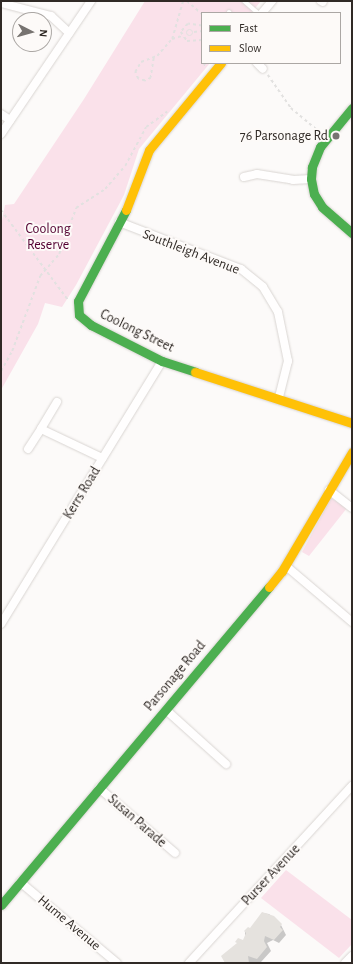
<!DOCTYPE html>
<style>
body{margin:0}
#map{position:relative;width:353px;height:964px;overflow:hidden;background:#fcfaf9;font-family:"Alegreya Sans",sans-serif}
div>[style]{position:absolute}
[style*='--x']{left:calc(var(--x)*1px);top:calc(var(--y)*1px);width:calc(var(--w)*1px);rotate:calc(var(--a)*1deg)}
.green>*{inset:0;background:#fae1ea}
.shadow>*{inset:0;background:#0003}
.building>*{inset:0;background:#e5e2de}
.path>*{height:1.5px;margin-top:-0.75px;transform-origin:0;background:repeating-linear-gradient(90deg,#e2e1e0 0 3px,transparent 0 6px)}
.path>.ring{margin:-0.75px;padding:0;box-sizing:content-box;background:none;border:1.5px solid #e2e1e0;border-radius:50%}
.roads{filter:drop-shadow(0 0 1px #d9d5d2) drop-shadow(0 0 1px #d9d5d2)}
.lane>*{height:4px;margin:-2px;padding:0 2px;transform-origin:2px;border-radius:2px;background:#fffefe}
.street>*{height:8px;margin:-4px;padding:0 4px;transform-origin:4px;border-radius:4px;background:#fffefe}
.fast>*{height:9px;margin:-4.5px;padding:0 4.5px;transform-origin:4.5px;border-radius:4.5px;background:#4caf50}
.slow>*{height:9px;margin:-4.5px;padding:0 4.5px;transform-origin:4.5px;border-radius:4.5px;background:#ffc107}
.dots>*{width:11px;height:11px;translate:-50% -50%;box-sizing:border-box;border:2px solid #fdfaf8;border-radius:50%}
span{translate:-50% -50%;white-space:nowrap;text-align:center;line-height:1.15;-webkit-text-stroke:4px #fdfaf8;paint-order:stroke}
.poi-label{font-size:14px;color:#302a26}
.right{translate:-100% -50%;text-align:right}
.park-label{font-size:14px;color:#530031}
.street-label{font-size:14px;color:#302a26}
.frame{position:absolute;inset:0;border:2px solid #302a26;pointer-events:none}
.legend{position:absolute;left:201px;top:12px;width:140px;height:52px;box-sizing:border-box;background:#fdfaf8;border:1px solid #aba7a4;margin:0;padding:5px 7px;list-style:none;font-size:12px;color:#302a26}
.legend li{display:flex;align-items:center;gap:8px;height:20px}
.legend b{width:20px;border:1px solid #aba7a4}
.north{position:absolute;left:12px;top:12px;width:40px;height:40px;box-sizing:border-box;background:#fdfaf8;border:1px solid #aba7a4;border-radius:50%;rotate:96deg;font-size:11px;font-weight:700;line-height:16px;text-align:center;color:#302a26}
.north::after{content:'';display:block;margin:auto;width:14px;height:18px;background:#777370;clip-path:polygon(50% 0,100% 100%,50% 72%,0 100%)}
</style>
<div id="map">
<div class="green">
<i style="clip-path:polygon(145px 1px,261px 1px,251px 13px,202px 13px,202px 63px,210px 63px,139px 149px,124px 195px,76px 285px,62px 307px,45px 303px,38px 324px,1px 390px,1px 225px,5px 205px,14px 204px,84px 99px)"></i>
<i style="clip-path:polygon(331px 498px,347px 508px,309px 556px,302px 552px)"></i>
<i style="clip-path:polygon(286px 870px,352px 920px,352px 944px,339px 958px,261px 898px)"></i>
</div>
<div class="shadow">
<i style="clip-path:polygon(262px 913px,269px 914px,281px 925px,286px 935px,279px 943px,273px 940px,267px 943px,271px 951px,261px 962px,225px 963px,245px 941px,245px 931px,250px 930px)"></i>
</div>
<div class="building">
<i style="clip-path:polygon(262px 912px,274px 916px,282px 924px,280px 927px,283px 930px,274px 940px,265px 936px,264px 941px,267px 947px,257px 959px,248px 956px,249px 963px,225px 963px,221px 956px,237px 943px,235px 942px,238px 938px,243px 940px,246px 933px,244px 931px,248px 927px,250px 928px)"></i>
</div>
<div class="path">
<i style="--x:187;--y:1;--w:20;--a:41"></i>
<i style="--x:202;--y:26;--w:14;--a:-172"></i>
<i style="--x:188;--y:24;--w:11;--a:131"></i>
<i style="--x:181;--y:32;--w:11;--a:56"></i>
<i style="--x:187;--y:41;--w:15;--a:-4"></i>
<i class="ring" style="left:186.5px;top:29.5px;width:5.5px;height:5.5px"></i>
<i style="--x:194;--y:32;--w:8;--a:-7"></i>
<i style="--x:172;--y:39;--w:10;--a:-17"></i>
<i style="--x:154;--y:58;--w:20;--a:99"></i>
<i style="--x:151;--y:78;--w:7;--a:153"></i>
<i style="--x:145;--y:81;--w:7;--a:-164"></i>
<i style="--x:138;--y:79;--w:8;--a:-113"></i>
<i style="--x:135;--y:72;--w:12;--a:-59"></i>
<i style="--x:141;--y:62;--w:17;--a:-21"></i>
<i style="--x:157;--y:56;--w:23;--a:-49"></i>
<i style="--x:172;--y:39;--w:40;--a:-74"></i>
<i style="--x:204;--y:63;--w:5;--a:68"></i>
<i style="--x:268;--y:75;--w:40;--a:55.1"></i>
<i style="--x:291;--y:108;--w:38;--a:40"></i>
<i style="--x:1;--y:210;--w:112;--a:53.3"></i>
<i style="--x:1;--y:371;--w:23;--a:-61"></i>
<i style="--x:12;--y:351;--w:80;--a:-69.5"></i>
<i style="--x:40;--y:276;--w:29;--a:-49"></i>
<i style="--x:59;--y:254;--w:49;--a:-69.7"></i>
<i style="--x:76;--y:208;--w:35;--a:-33"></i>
<i style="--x:105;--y:189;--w:30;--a:-49"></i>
<i style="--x:125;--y:166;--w:44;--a:-61.7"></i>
<i style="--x:146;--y:127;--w:26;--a:-36"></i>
</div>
<div class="roads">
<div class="lane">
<i style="--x:244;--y:1;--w:18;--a:41"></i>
<i style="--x:229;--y:12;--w:1;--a:45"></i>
</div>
<div class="street">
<i style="--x:321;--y:1;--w:2;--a:27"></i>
<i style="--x:1;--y:3;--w:52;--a:14.6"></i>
<i style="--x:51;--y:16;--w:25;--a:43"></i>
<i style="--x:262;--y:13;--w:16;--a:-50"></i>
<i style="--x:257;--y:63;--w:8;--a:45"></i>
<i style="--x:1;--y:114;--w:11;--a:34"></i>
<i style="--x:1;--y:134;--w:161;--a:-55.9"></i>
<i style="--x:244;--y:177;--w:13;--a:-13"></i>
<i style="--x:257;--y:174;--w:36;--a:9"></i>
<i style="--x:293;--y:180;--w:18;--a:-3"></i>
<i style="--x:119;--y:222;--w:131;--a:21.1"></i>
<i style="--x:241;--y:269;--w:28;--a:39"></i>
<i style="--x:263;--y:287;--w:29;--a:59"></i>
<i style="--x:278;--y:312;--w:50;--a:78.5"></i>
<i style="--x:288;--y:361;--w:37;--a:104"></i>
<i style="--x:57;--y:402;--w:31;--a:121"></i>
<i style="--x:41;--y:429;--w:68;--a:25.4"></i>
<i style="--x:28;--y:449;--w:24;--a:-57"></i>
<i style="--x:329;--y:490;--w:29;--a:38"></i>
<i style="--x:286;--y:566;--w:87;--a:40.3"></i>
<i style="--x:1;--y:624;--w:308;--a:-58.5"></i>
<i style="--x:166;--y:710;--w:81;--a:42"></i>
<i style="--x:99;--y:788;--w:100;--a:40.5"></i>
<i style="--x:20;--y:882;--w:126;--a:39.9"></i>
<i style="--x:189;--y:963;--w:241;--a:-47.4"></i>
<i style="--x:345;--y:963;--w:10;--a:-45"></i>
</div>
<div class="fast">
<i style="--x:352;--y:108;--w:50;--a:129.4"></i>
<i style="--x:320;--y:147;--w:22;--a:112"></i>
<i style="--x:312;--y:167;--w:12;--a:95"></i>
<i style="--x:311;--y:179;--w:15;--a:79"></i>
<i style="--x:314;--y:194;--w:15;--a:58"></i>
<i style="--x:322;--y:207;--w:40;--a:41"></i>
<i style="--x:126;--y:210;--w:103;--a:117.8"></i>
<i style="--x:78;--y:301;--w:14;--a:86"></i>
<i style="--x:79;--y:315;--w:16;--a:40"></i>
<i style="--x:91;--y:325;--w:80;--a:26.9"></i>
<i style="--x:162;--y:361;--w:35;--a:18"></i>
<i style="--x:1;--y:905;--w:416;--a:-49.9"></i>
</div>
<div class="slow">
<i style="--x:126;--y:210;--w:64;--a:-69"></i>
<i style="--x:149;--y:150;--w:113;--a:-50.4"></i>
<i style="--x:195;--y:372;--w:165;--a:18"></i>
<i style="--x:269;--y:587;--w:21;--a:-51"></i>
<i style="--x:282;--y:571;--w:138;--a:-59.5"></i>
</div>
</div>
<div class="dots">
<i style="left:336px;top:136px;background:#777370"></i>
</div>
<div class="poi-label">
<span class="right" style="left:328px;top:136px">76 Parsonage Rd</span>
</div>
<div class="park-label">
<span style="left:48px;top:237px">Coolong<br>Reserve</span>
</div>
<div class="street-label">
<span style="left:191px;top:252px;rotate:21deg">Southleigh Avenue</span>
<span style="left:137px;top:331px;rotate:26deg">Coolong Street</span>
<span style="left:82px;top:493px;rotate:-59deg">Kerrs Road</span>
<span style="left:175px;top:676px;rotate:-50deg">Parsonage Road</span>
<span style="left:137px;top:821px;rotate:41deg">Susan Parade</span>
<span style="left:271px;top:875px;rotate:-47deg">Purser Avenue</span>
<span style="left:69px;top:923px;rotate:40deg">Hume Avenue</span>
</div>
<div class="frame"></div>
<ul class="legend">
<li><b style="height:5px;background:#4caf50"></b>Fast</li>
<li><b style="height:5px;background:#ffc107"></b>Slow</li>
</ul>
<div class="north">N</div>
</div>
